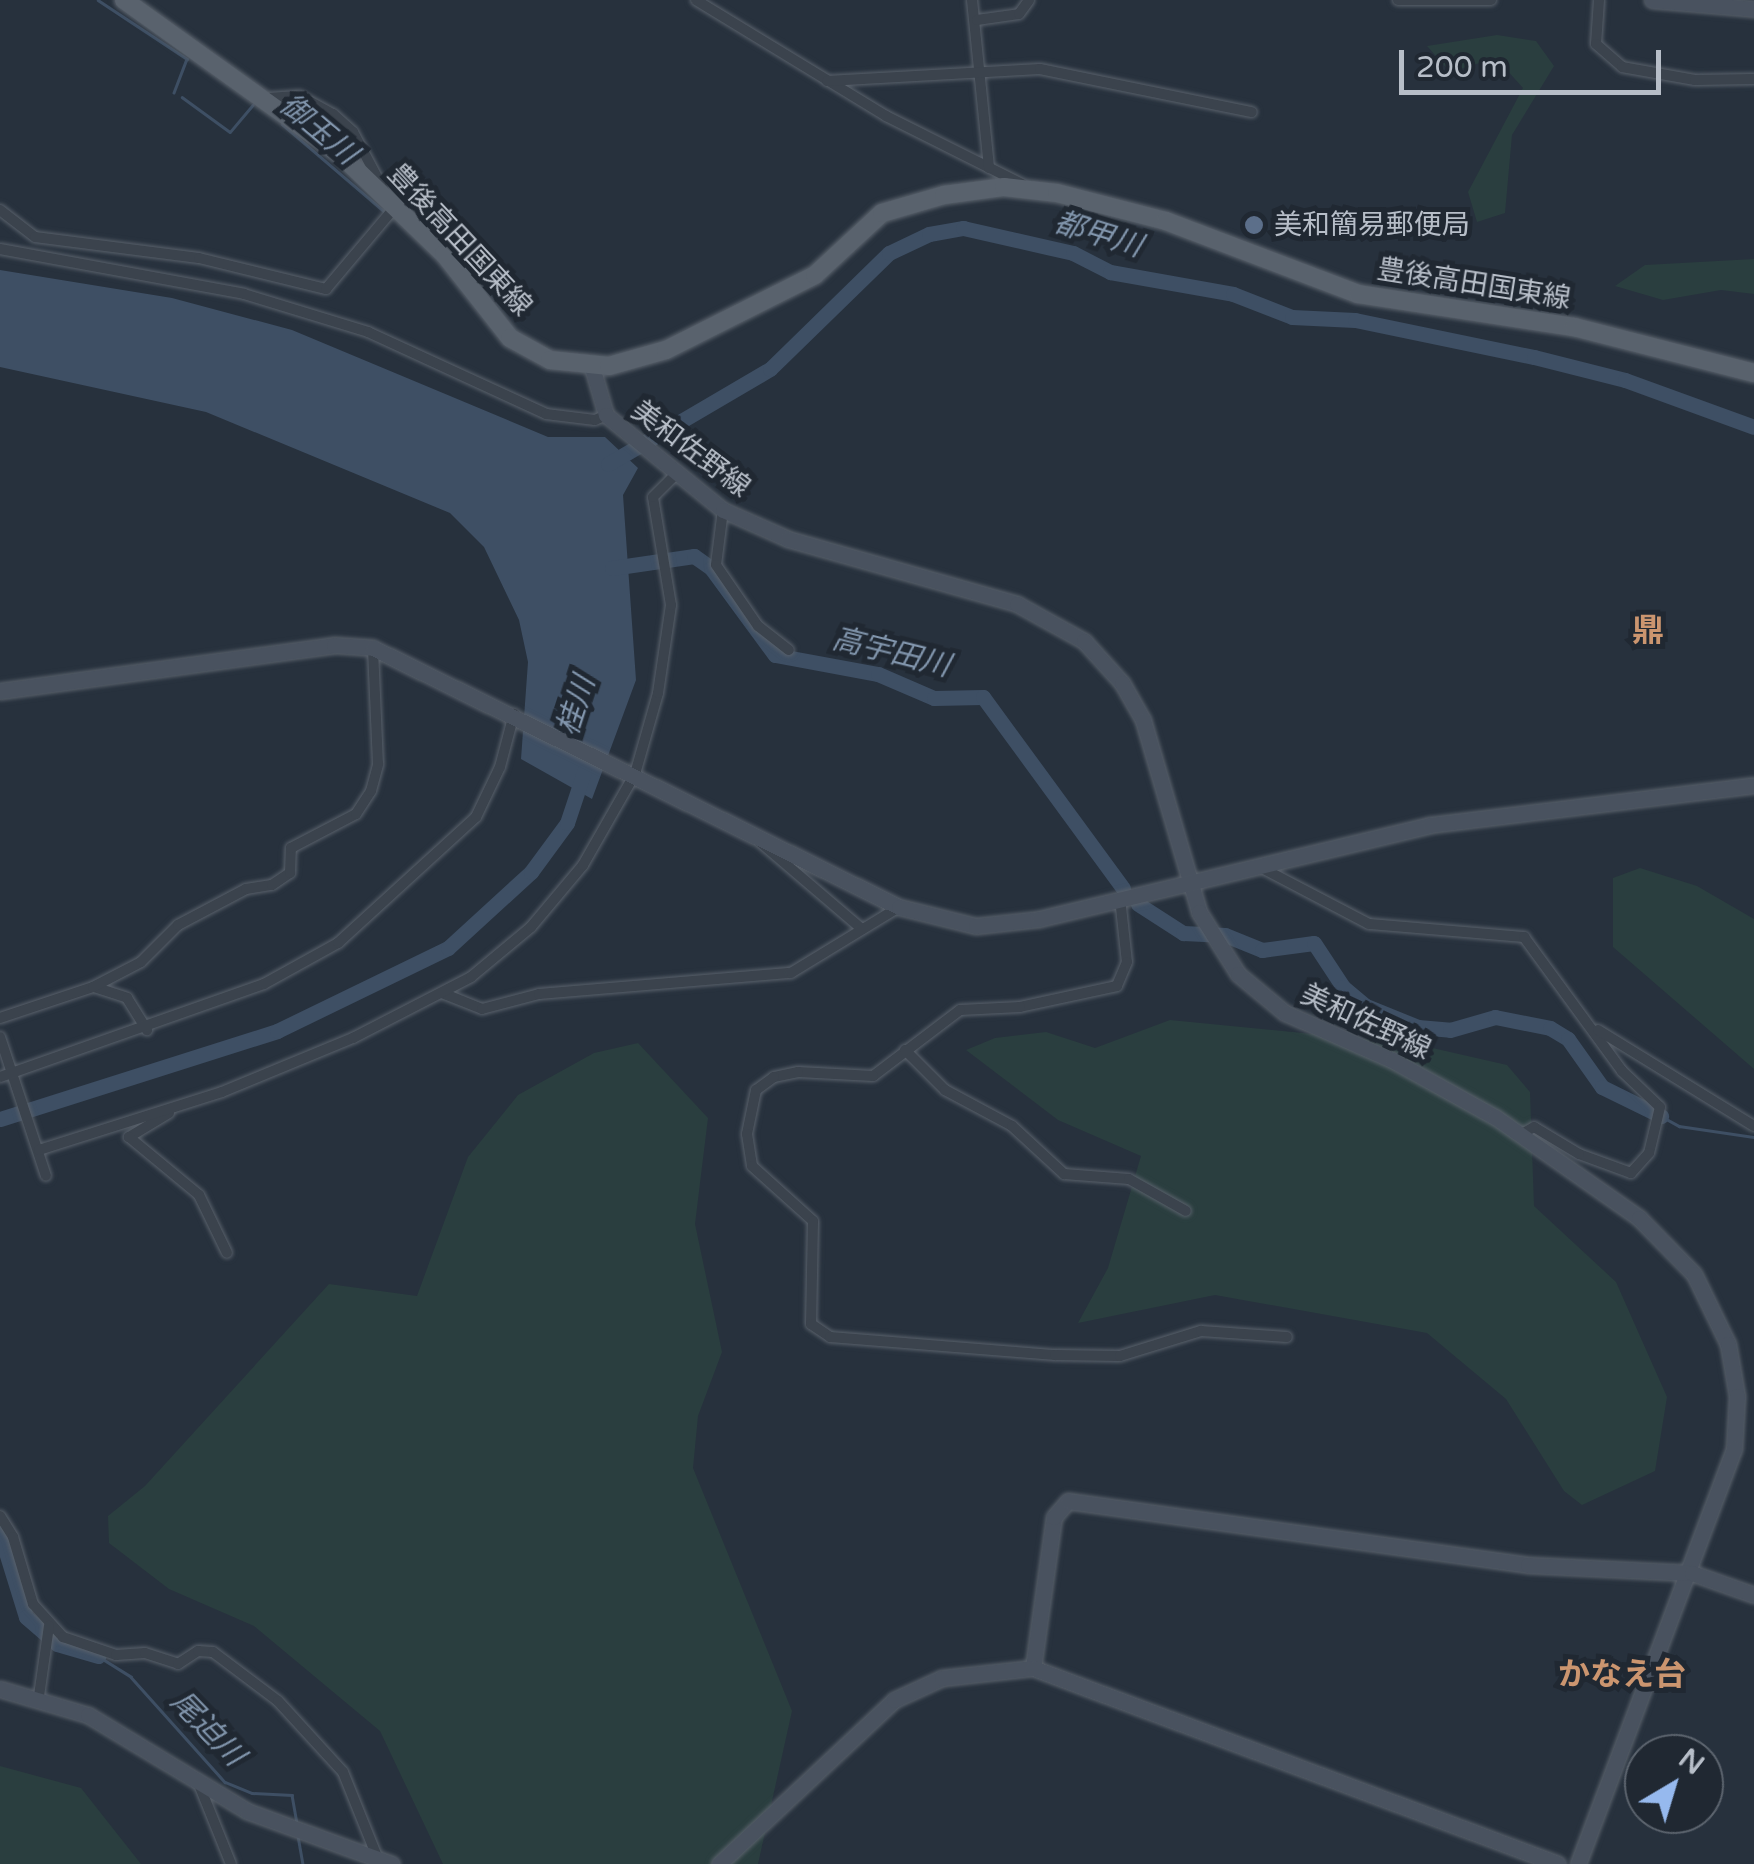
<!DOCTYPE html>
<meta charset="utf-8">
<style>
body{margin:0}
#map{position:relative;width:1754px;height:1864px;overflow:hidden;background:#27313d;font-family:"Varela Round","Noto Sans JP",sans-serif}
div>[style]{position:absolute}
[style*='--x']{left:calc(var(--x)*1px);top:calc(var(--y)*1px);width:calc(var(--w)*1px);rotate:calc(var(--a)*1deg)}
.green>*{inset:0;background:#2a3e3f}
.water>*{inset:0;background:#3e4f64}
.stream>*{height:2.5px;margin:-1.25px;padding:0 1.25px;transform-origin:1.25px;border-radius:1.25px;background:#3e4f64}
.river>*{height:15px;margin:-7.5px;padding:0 7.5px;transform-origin:7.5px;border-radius:7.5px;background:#3e4f64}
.roads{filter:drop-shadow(0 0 2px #59616b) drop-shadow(0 0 2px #59616b)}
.street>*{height:10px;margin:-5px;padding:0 5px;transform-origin:5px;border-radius:5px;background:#3b434d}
.secondary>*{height:15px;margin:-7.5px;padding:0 7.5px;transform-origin:7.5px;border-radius:7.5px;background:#49525f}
.primary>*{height:18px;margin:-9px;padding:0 9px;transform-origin:9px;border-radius:9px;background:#59626d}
.dots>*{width:28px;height:28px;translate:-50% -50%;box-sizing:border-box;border:5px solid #202832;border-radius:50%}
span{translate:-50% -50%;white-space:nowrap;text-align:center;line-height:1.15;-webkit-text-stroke:10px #202832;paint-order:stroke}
.poi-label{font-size:28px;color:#b7bec8}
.left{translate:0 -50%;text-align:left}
.street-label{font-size:28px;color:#b7bec8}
.water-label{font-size:30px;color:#8195ac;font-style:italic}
.quarter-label{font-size:32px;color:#cb956f;font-weight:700}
.north{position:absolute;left:1624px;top:1734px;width:100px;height:100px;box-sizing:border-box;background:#202832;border:2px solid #5c646e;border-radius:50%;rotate:38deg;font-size:28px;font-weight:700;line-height:40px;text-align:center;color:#b7bec8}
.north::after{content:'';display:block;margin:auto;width:35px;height:45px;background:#96b9ee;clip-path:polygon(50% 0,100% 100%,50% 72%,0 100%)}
.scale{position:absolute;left:1399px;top:50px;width:262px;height:45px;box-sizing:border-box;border:5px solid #b7bec8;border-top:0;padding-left:12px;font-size:30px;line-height:35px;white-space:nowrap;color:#b7bec8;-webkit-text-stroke:8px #202832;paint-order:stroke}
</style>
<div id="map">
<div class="green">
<i style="clip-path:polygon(1497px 35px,1536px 41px,1554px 66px,1512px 135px,1505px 213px,1477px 222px,1468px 192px,1523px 88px,1496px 58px,1450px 72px,1427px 46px)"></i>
<i style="clip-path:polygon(1754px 259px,1754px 294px,1721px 290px,1663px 300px,1615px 286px,1645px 265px)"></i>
<i style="clip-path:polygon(1640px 868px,1697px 886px,1754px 919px,1754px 1069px,1613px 947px,1613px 878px)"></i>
<i style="clip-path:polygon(1170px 1020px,1415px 1044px,1507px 1065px,1530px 1092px,1534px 1206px,1616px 1282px,1667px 1397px,1655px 1471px,1582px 1505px,1564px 1491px,1506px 1399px,1427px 1333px,1215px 1295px,1078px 1323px,1108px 1268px,1141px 1156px,1058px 1120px,966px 1050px,995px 1038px,1046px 1032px,1095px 1048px)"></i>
<i style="clip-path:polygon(638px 1043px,708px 1118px,695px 1224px,722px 1352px,698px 1416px,693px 1468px,792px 1711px,758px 1864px,443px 1864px,380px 1731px,254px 1626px,169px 1589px,109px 1543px,108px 1516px,145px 1486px,329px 1284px,417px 1296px,468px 1157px,518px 1095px,594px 1053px)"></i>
<i style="clip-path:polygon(0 1766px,81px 1788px,141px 1864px,0 1864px)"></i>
</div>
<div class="water">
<i style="clip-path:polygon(0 270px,172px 298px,292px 330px,548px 437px,605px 437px,638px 468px,623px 495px,636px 680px,592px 799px,521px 759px,528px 662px,519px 620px,484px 547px,450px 513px,206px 412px,0 367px)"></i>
</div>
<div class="stream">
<i style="--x:98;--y:0;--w:107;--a:33.5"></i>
<i style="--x:187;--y:59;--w:36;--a:111"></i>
<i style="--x:182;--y:97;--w:59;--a:36.1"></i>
<i style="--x:230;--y:132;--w:35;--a:-50"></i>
<i style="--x:282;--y:124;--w:134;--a:40.5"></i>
<i style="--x:1661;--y:1116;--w:21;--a:29"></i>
<i style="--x:1679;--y:1126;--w:76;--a:8.3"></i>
<i style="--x:98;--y:1656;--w:39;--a:32"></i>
<i style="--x:131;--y:1677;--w:141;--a:48.2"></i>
<i style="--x:225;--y:1782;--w:29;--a:22"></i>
<i style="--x:252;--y:1793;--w:40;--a:2.9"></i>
<i style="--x:292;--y:1795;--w:28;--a:80"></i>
<i style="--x:298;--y:1836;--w:28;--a:80"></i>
</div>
<div class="river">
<i style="--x:608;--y:464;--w:188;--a:-30.4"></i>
<i style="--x:770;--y:369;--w:166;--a:-44.3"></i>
<i style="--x:889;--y:253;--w:44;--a:-25.4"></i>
<i style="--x:929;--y:234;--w:35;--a:-10"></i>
<i style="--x:963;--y:228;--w:113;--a:12.8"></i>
<i style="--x:1073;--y:253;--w:42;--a:27.2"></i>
<i style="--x:1110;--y:272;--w:125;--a:10.1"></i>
<i style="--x:1233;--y:294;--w:63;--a:21.3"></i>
<i style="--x:1292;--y:317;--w:63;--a:2.7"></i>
<i style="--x:1355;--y:320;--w:183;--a:11.7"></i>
<i style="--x:1534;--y:357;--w:94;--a:14.2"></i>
<i style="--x:1625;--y:380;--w:137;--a:20"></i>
<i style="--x:612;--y:568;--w:83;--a:-8.3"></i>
<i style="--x:694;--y:556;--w:21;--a:35"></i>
<i style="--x:711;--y:568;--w:108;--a:53.7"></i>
<i style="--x:775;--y:655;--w:105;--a:10.5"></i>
<i style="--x:878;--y:674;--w:61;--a:23.2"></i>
<i style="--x:934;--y:698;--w:49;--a:-1.2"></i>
<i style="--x:983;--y:697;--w:237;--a:53.8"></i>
<i style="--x:1138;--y:904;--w:54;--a:32.8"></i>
<i style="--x:1183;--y:933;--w:42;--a:2.7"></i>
<i style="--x:1225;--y:935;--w:40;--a:22"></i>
<i style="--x:1262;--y:950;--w:52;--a:-7.7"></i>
<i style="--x:1314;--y:943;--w:53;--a:56.6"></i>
<i style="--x:1343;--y:987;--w:30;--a:40"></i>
<i style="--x:1366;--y:1006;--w:56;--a:22"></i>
<i style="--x:1418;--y:1027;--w:32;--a:5"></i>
<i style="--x:1450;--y:1030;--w:47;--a:-16.1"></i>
<i style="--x:1495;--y:1017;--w:56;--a:11.3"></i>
<i style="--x:1550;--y:1028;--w:21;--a:31"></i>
<i style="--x:1568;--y:1039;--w:59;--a:54.7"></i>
<i style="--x:1602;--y:1087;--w:66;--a:26.2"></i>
<i style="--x:0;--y:1119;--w:291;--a:-17.6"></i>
<i style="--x:277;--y:1031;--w:190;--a:-25.9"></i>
<i style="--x:448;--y:948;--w:113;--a:-42.5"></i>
<i style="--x:531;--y:872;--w:61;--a:-53.7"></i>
<i style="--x:567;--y:823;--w:54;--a:-71.6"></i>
<i style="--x:0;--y:1533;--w:88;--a:72.8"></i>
<i style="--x:26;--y:1617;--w:41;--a:41.1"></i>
<i style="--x:57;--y:1644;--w:43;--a:16.3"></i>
</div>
<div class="roads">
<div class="street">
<i style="--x:696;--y:0;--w:223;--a:31.4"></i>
<i style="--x:886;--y:116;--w:152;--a:26.6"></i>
<i style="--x:972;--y:0;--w:169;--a:84.2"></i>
<i style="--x:1398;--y:0;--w:93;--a:0"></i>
<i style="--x:1599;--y:0;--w:44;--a:93.9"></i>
<i style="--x:1596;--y:44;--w:35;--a:41"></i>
<i style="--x:1622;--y:67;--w:74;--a:10.1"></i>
<i style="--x:1695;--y:80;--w:59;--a:-1"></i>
<i style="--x:977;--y:20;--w:42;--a:-8.1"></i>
<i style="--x:1019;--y:14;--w:17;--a:-54"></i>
<i style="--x:827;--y:81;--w:213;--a:-3.2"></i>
<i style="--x:1040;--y:69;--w:216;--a:11.5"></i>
<i style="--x:269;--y:98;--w:31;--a:-4"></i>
<i style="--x:300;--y:96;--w:38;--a:29"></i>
<i style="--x:333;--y:114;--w:27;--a:42"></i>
<i style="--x:353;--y:132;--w:72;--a:62"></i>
<i style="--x:0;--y:210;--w:44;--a:37.6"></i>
<i style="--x:35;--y:237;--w:165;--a:7.3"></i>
<i style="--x:199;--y:258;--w:131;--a:13.7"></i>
<i style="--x:326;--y:289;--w:109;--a:-49.9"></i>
<i style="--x:0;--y:249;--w:248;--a:10.4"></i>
<i style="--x:244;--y:294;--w:130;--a:17"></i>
<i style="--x:368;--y:332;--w:196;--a:24.7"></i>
<i style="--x:546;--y:414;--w:49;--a:7"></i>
<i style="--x:595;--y:420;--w:12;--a:-24"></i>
<i style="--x:723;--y:510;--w:55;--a:97.3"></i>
<i style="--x:716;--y:565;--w:74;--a:55.5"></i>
<i style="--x:758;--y:626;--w:39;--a:38"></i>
<i style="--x:760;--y:842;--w:134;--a:40.5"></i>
<i style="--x:1258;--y:866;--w:125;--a:27.6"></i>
<i style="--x:1369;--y:924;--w:156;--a:4.8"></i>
<i style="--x:1524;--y:937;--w:166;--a:53.8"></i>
<i style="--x:1622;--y:1071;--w:52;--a:43.5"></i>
<i style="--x:1660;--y:1107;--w:47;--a:103.4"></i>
<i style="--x:1649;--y:1153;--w:27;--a:132"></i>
<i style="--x:1631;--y:1173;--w:55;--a:-159.9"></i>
<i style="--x:1579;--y:1154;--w:52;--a:-149"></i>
<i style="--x:1534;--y:1127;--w:16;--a:150"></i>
<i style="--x:1120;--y:898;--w:64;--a:83.8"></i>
<i style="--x:1127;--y:962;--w:26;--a:113"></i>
<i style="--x:1117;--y:986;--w:99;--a:167.8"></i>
<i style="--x:1020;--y:1007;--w:60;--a:177.1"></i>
<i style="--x:960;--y:1010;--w:109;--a:142.8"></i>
<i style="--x:873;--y:1076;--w:75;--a:-176.9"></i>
<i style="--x:798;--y:1072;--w:25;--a:168"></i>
<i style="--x:774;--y:1077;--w:22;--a:144"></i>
<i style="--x:756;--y:1090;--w:45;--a:101.6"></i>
<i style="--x:747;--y:1134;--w:32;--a:81"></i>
<i style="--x:752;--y:1166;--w:82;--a:42"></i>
<i style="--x:813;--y:1221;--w:103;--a:91.1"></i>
<i style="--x:811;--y:1324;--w:23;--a:34"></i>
<i style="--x:830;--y:1337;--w:226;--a:4.6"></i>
<i style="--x:1055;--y:1355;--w:65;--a:0.9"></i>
<i style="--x:1120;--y:1356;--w:85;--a:-17.2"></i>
<i style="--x:1201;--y:1331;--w:86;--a:4"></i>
<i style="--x:94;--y:987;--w:35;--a:18"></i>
<i style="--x:127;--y:998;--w:38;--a:58"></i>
<i style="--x:442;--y:993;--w:43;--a:21.8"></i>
<i style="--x:482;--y:1009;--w:59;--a:-14.7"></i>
<i style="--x:539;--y:994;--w:253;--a:-4.8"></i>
<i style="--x:791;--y:973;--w:127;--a:-31.4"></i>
<i style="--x:0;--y:1018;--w:98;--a:-18.4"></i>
<i style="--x:93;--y:987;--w:54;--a:-27.5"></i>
<i style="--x:141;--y:962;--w:52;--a:-45"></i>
<i style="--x:178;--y:925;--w:77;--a:-27.9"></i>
<i style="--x:246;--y:889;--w:26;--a:-9"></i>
<i style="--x:272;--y:885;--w:22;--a:-34"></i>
<i style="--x:290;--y:873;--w:25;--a:-88"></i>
<i style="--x:291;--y:848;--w:73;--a:-27.6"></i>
<i style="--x:356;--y:814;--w:27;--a:-57"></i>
<i style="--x:371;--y:791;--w:28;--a:-75"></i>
<i style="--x:378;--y:764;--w:116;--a:-92.5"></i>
<i style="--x:1598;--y:1030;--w:183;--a:31.6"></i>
<i style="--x:0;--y:1037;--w:146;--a:71.7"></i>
<i style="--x:905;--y:1050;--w:57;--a:45"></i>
<i style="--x:945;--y:1090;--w:76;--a:28.2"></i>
<i style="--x:1012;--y:1126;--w:71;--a:42.7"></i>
<i style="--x:1064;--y:1174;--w:65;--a:4.4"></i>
<i style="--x:1129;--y:1179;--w:65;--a:29.3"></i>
<i style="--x:0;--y:1077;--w:280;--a:-19.4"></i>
<i style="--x:264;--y:984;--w:85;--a:-29"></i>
<i style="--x:338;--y:943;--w:187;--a:-42.4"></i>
<i style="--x:476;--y:817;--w:55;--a:-64.4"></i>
<i style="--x:500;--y:767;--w:55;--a:-75.2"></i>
<i style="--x:169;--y:1113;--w:47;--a:149"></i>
<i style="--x:129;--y:1137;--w:91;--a:39.6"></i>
<i style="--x:199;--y:1195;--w:64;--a:64.2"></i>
<i style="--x:39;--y:1150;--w:192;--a:-17.6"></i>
<i style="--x:222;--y:1092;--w:142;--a:-22.4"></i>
<i style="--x:353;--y:1038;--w:133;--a:-27.3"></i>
<i style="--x:471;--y:977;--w:78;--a:-39.8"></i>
<i style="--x:531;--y:927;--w:81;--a:-50"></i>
<i style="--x:583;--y:865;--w:105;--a:-60.3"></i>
<i style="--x:635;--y:774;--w:84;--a:-74.1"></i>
<i style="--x:658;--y:693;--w:89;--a:-81.6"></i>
<i style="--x:671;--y:605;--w:109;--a:-99.5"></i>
<i style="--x:653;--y:497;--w:33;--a:-45"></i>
<i style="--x:0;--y:1516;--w:25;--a:58"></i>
<i style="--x:13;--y:1537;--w:70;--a:73.4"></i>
<i style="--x:33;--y:1604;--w:45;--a:47.7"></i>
<i style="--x:63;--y:1637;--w:56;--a:18.8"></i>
<i style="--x:116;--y:1655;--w:29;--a:-4"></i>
<i style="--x:145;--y:1653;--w:35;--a:18"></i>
<i style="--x:178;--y:1664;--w:24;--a:-33"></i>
<i style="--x:198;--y:1651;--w:15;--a:4"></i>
<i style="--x:213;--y:1652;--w:81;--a:37"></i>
<i style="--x:278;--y:1701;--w:96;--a:47.5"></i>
<i style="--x:343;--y:1772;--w:94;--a:68.1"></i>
<i style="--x:39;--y:1696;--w:71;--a:-81.9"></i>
<i style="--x:198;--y:1782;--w:88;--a:68.1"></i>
</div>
<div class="secondary">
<i style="--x:1652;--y:0;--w:102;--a:5"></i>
<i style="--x:592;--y:367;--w:50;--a:73.7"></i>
<i style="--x:606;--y:415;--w:151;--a:39.1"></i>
<i style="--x:723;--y:510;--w:71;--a:24"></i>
<i style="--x:788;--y:539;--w:238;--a:15.8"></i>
<i style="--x:1017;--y:604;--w:77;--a:28.9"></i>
<i style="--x:1084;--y:641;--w:57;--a:47.9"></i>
<i style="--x:1122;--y:683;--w:43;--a:60.4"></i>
<i style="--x:1143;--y:720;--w:200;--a:73.7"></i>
<i style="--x:1199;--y:912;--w:73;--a:57.8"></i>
<i style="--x:1238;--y:974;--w:61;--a:39.7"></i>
<i style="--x:1285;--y:1013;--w:117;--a:23.7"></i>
<i style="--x:1392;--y:1060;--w:118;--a:29"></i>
<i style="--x:1495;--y:1117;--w:176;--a:35"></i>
<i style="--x:1639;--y:1218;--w:78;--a:45.5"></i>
<i style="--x:1694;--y:1274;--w:78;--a:64.1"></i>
<i style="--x:1728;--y:1344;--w:53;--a:80.2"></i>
<i style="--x:1737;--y:1396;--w:53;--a:93.2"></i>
<i style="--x:1734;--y:1449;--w:443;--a:110.6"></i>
<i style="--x:0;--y:691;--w:337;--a:-7.8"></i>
<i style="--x:334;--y:645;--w:39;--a:4"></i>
<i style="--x:373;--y:648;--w:586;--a:26.22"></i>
<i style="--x:899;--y:907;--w:79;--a:13.9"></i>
<i style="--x:976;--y:926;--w:63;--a:-6.3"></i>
<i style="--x:1039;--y:919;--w:402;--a:-13.5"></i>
<i style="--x:1430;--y:825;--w:326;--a:-7"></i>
<i style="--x:1033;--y:1668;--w:152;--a:-82.1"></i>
<i style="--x:1054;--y:1517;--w:21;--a:-49"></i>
<i style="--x:1068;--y:1501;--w:464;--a:7.9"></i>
<i style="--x:1528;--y:1565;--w:164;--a:2.8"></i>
<i style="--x:1692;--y:1573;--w:66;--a:19.5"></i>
<i style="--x:0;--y:1689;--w:92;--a:16.5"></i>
<i style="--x:88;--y:1715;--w:186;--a:31.1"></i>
<i style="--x:247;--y:1811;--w:154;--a:20.1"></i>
<i style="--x:719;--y:1864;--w:240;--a:-43.1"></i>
<i style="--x:894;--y:1700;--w:53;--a:-24.6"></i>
<i style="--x:942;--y:1678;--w:92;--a:-6.3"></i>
<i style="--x:1033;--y:1668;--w:560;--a:20.47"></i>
</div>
<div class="primary">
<i style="--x:124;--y:0;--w:268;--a:35.6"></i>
<i style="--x:342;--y:156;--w:141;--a:43.9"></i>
<i style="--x:444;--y:254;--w:107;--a:51.8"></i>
<i style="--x:510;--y:338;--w:46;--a:28.8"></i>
<i style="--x:550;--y:360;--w:59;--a:5.8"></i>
<i style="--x:609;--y:366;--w:59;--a:-15.7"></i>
<i style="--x:666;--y:350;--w:167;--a:-26.7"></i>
<i style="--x:815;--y:275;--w:91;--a:-42.8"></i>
<i style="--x:882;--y:213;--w:65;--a:-16.2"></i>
<i style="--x:944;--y:195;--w:61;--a:-7.6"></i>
<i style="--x:1004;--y:187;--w:53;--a:6.5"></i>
<i style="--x:1057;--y:193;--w:113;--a:14.4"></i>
<i style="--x:1166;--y:221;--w:205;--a:20.8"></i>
<i style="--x:1358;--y:294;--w:219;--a:8.7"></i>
<i style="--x:1574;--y:327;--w:186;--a:14.3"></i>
</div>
</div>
<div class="dots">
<i style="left:1254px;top:225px;background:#5c6f8a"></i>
</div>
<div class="poi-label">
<span class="left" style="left:1274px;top:225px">美和簡易郵便局</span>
</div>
<div class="street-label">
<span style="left:460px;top:240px;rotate:47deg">豊後高田国東線</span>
<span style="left:1474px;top:284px;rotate:9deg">豊後高田国東線</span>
<span style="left:691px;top:449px;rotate:37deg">美和佐野線</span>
<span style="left:1366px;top:1022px;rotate:25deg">美和佐野線</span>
</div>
<div class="water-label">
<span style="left:318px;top:130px;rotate:40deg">御玉川</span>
<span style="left:1098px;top:235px;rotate:17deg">都甲川</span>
<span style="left:891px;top:653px;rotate:14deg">高宇田川</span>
<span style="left:577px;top:706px;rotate:-72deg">桂川</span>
<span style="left:207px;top:1729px;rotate:46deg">尾迫川</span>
</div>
<div class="quarter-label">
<span style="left:1648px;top:631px">鼎</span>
<span style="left:1622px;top:1675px">かなえ台</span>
</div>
<div class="north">N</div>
<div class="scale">200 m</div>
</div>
